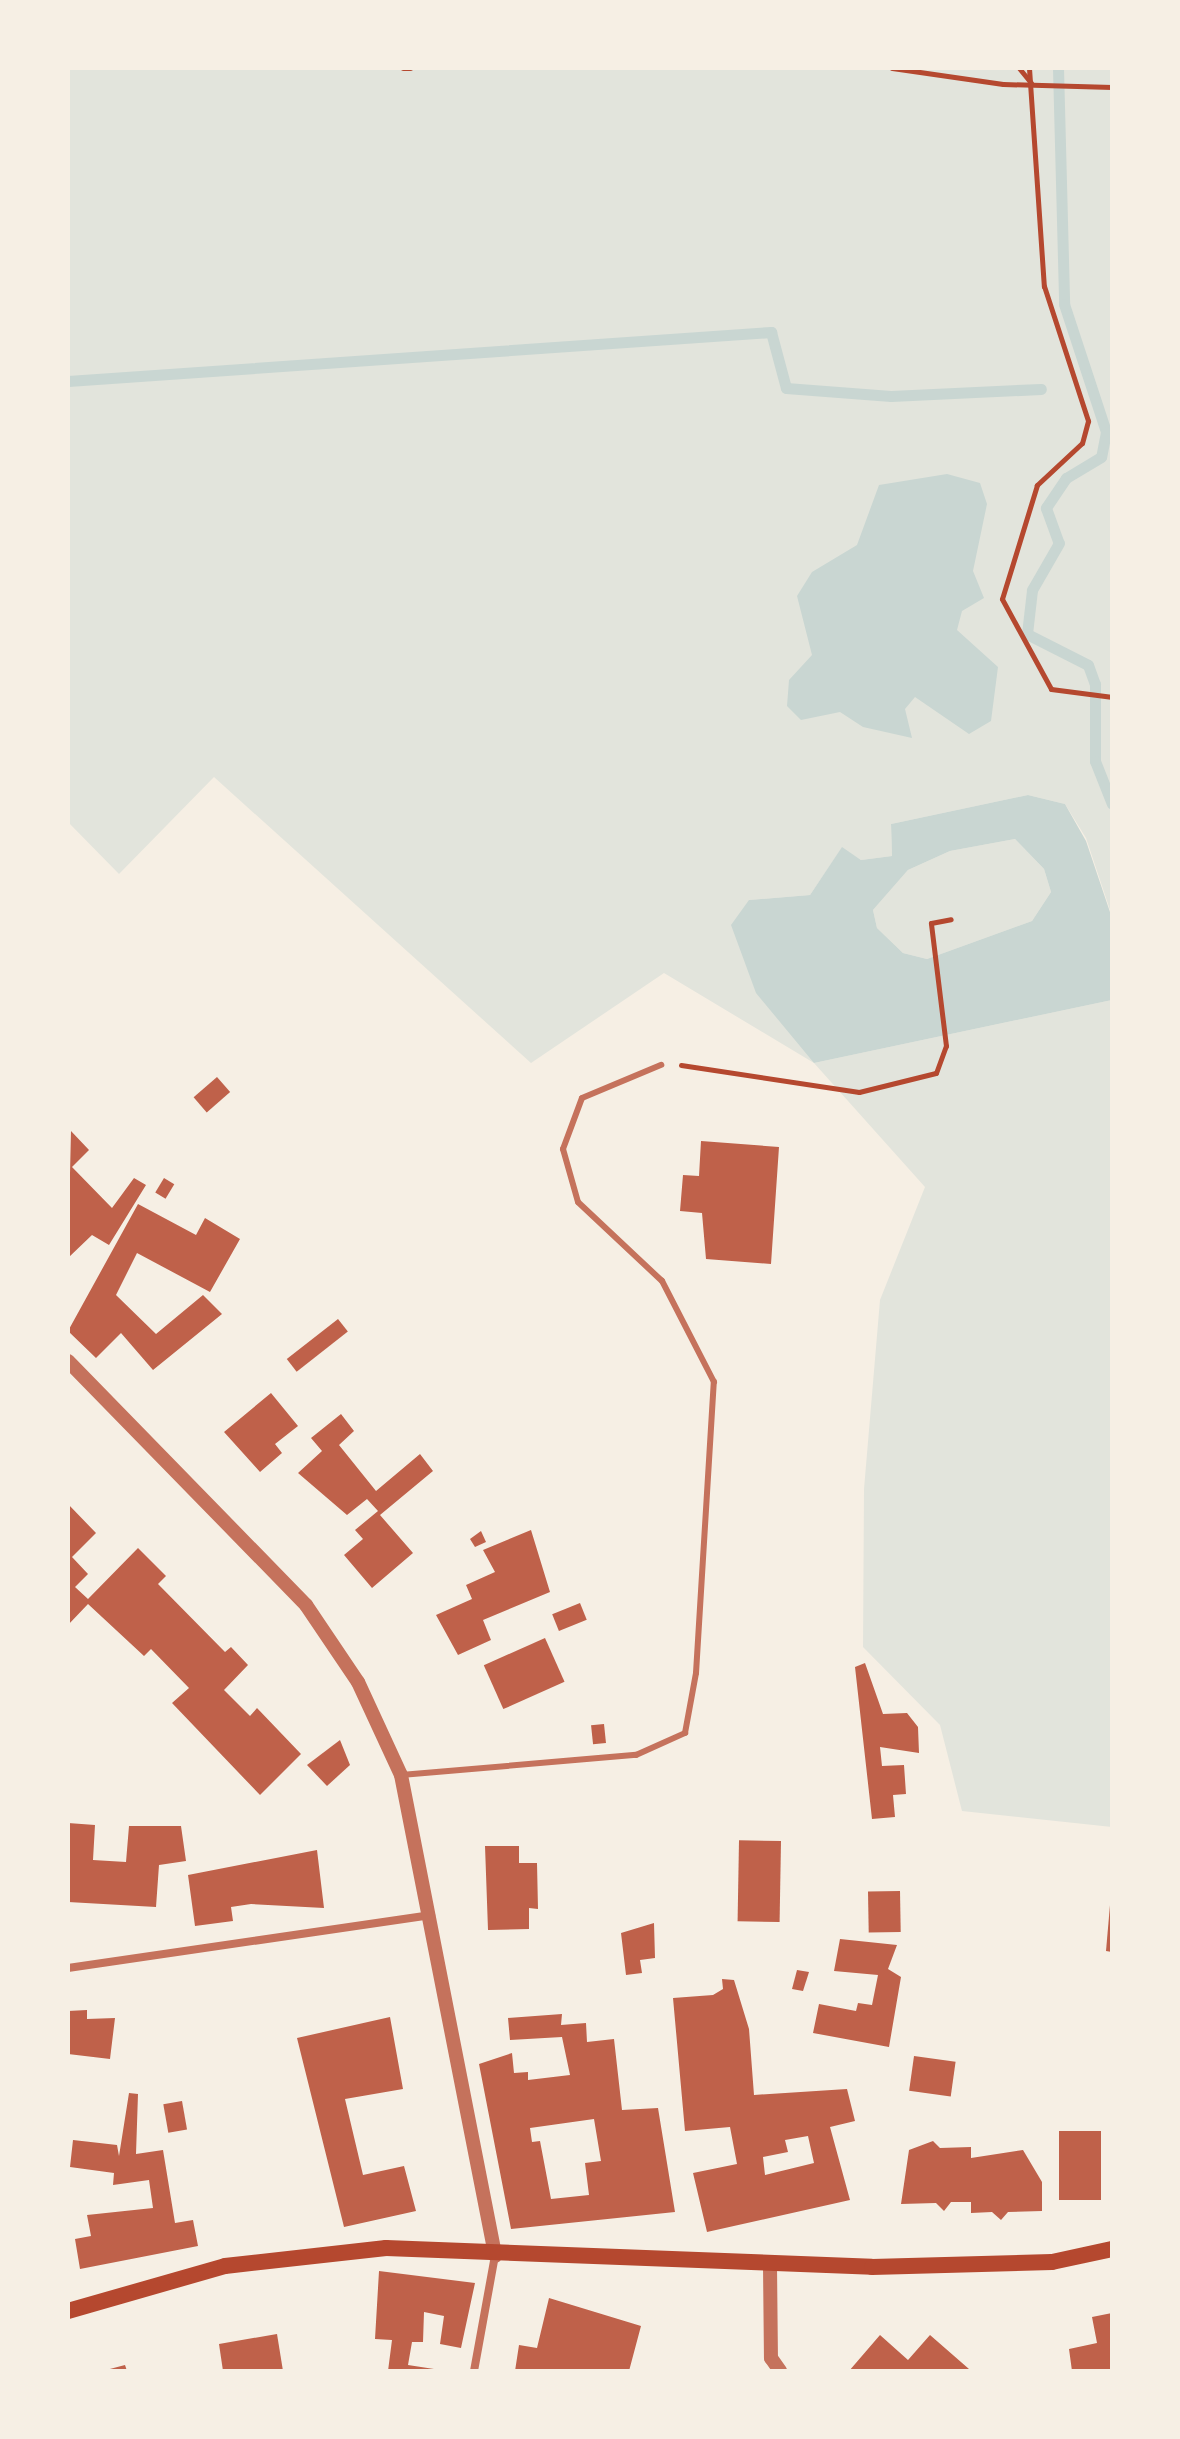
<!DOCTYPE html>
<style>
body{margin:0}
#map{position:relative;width:1180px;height:2439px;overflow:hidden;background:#f6efe4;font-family:"Exo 2",sans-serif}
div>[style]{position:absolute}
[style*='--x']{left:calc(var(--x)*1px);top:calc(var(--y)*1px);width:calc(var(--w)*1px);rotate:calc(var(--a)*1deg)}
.green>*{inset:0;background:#e2e4dc}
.water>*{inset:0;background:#c9d6d2}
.stream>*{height:11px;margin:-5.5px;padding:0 5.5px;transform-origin:5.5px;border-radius:5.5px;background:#c9d6d2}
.building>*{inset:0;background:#bf614a;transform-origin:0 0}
.path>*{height:5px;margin:-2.5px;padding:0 2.5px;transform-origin:2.5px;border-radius:2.5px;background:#b5482f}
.service>*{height:6px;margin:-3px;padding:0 3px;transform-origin:3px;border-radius:3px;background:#c5725c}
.minor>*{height:8px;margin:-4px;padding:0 4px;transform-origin:4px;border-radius:4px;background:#c5725c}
.tertiary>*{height:14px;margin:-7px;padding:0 7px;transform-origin:7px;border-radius:7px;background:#c5725c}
.secondary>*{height:16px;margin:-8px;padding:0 8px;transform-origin:8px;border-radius:8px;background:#b5482f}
span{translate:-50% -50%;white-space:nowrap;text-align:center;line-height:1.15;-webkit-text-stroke:6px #f6efe4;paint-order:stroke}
.frame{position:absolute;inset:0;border:70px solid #f6efe4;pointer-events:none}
</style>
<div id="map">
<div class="green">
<i style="clip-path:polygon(68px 68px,1112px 68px,1112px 916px,1086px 838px,1065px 804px,1028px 795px,891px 824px,892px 856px,861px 860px,842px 848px,810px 895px,749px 900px,814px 1063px,1112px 1000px,1112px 1827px,962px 1811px,940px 1725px,863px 1647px,864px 1489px,880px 1300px,925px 1187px,814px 1063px,664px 973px,531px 1063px,214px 777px,119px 874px,68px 822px)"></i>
<i style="clip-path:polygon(1015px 839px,1044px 869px,1051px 892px,1032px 921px,927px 959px,903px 953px,877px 928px,873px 910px,908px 870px,950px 851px)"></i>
</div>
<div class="water">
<i style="clip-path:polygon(947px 474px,980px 483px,987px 504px,973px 571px,984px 598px,962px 611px,957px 630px,998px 667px,991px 721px,969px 734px,915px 697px,905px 709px,912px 738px,863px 727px,840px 712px,801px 720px,787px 706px,789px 680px,812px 655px,797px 596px,812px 572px,857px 545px,879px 485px)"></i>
<i style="clip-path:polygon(evenodd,1028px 795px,1065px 804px,1086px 841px,1112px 918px,1112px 1000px,814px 1063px,756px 993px,731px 925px,749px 900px,810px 895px,842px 847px,861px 860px,892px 856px,891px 824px,1028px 795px,1015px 839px,1044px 869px,1051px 892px,1032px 921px,927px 959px,903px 953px,877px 928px,873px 910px,908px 870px,950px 851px,1015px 839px)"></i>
</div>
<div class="stream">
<i style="--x:1058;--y:68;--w:236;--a:88.5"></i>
<i style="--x:1064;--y:304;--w:135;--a:71.8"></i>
<i style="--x:1106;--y:432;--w:25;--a:101"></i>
<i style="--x:1101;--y:457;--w:41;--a:149"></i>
<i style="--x:1066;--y:478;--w:36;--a:124"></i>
<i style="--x:1046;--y:508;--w:37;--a:70"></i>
<i style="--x:1059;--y:543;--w:54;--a:119.9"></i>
<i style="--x:1032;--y:590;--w:44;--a:96.5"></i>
<i style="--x:1027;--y:634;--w:68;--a:26.9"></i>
<i style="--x:1088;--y:665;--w:20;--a:70"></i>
<i style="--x:1095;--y:684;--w:77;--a:90"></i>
<i style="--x:1095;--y:761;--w:46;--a:68.4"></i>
<i style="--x:68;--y:381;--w:705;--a:-3.99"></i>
<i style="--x:771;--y:332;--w:58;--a:75"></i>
<i style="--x:786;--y:388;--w:105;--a:4.4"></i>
<i style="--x:891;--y:396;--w:150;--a:-2.7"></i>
</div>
<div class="building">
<i style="left:217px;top:1077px;width:20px;height:31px;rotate:49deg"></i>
<i style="clip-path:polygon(71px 1131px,89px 1150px,72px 1167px,112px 1208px,134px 1178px,146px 1185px,109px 1245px,92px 1235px,68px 1258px)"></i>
<i style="clip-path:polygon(701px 1141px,779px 1147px,771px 1264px,706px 1259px,702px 1213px,680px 1211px,683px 1175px,699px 1176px)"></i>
<i style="left:164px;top:1178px;width:12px;height:17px;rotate:31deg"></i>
<i style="clip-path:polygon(138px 1204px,196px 1235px,205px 1218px,240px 1239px,210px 1292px,137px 1253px,116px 1295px,156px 1334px,203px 1295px,222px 1314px,153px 1370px,121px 1333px,96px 1358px,68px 1331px)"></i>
<i style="left:338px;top:1319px;width:16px;height:65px;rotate:52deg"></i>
<i style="clip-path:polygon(271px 1393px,298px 1426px,275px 1444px,282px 1453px,260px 1472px,224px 1432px)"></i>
<i style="clip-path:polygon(341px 1414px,354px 1431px,339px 1445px,376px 1491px,420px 1454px,433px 1471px,380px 1515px,413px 1553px,372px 1588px,344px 1555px,363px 1539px,355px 1530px,378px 1511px,367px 1499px,347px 1515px,298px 1473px,322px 1451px,311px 1438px)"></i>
<i style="clip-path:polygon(68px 1504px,96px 1533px,72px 1557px,88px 1574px,75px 1587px,88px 1599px,138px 1548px,166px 1576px,158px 1584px,225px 1652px,231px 1647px,248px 1665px,224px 1690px,250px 1716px,257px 1708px,301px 1754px,260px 1795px,172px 1703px,189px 1688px,151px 1649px,144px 1656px,88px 1604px,68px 1625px)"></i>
<i style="clip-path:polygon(531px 1530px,550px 1592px,483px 1620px,491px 1640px,458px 1655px,436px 1615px,472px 1599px,466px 1585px,495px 1572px,483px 1550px)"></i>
<i style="clip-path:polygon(481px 1531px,486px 1542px,475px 1547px,470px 1539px)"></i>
<i style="left:580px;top:1603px;width:18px;height:30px;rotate:68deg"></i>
<i style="left:545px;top:1638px;width:48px;height:67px;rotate:66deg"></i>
<i style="clip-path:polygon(865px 1663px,883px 1714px,907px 1713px,918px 1727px,919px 1753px,880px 1747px,882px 1766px,904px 1765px,906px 1794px,893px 1795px,895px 1817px,872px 1819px,855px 1667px)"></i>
<i style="left:604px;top:1724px;width:19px;height:13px;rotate:84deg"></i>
<i style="clip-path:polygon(340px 1740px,350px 1765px,327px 1786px,307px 1765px)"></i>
<i style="clip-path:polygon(68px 1823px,95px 1825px,93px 1860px,126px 1862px,129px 1826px,181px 1826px,186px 1861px,159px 1865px,156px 1907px,68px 1902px)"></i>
<i style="left:781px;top:1841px;width:81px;height:42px;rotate:91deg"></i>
<i style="clip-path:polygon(485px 1846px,519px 1846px,519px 1863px,537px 1863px,538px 1909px,529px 1908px,529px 1929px,488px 1930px)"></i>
<i style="clip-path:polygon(317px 1850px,324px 1908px,251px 1904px,231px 1907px,233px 1921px,195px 1926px,188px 1875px)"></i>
<i style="left:900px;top:1891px;width:41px;height:32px;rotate:89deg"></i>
<i style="clip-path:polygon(1110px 1905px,1112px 1905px,1112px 1952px,1106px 1951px)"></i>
<i style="clip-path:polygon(654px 1923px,655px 1958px,640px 1960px,642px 1973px,626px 1975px,621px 1933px)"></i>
<i style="clip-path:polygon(840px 1939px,897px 1945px,888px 1969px,901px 1977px,889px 2047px,813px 2033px,819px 2004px,856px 2011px,858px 2003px,872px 2005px,878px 1975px,834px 1971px)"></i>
<i style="clip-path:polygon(797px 1970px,809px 1972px,803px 1991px,792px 1989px)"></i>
<i style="clip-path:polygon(evenodd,722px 1979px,734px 1980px,749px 2029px,754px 2095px,847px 2089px,855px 2121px,830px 2127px,850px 2200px,707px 2232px,693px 2173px,737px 2164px,730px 2127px,685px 2131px,673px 1998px,713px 1995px,723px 1989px,722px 1979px,808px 2136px,814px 2163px,765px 2175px,763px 2157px,788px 2152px,785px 2140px,808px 2136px)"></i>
<i style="clip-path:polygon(87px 2010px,87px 2019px,115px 2018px,110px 2059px,68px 2054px,68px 2011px)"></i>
<i style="clip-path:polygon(evenodd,562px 2014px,561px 2025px,586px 2023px,587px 2042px,614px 2039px,622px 2110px,658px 2108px,675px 2212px,511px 2229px,479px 2064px,512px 2053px,514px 2073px,528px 2072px,528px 2080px,570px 2075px,562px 2037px,510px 2040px,508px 2018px,562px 2014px,594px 2119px,601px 2161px,585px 2163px,589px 2195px,551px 2199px,540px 2141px,532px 2142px,530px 2128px,594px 2119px)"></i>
<i style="clip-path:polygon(390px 2017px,403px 2089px,345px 2099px,363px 2175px,404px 2166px,416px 2211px,344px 2227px,297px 2038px)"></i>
<i style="left:914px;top:2056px;width:42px;height:35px;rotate:8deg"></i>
<i style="clip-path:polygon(129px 2093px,138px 2094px,136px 2154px,163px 2150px,175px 2223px,193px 2220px,198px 2246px,80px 2269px,75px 2239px,91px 2236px,87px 2215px,153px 2208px,149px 2180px,113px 2185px,114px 2173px,70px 2167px,73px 2140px,117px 2145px,119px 2156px)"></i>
<i style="left:182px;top:2101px;width:29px;height:19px;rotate:80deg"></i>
<i style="left:1059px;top:2131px;width:42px;height:69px"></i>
<i style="clip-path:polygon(933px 2141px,940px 2148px,971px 2147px,971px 2158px,1023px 2150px,1042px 2182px,1042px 2211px,1008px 2212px,1001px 2220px,992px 2212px,971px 2213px,971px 2202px,951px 2202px,944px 2211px,936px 2203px,901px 2204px,909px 2150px)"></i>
<i style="clip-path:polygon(379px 2271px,475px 2283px,461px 2348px,440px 2344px,444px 2316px,424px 2312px,423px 2342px,412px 2342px,408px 2365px,447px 2371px,388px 2371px,392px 2340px,375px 2339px)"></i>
<i style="clip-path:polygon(549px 2298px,641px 2326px,629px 2371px,515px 2371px,519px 2345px,537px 2348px)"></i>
<i style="clip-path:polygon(1112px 2313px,1112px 2371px,1072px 2371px,1069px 2349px,1097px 2343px,1092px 2317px)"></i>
<i style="clip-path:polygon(277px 2334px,283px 2371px,223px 2371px,219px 2344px)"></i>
<i style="clip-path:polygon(880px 2335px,908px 2360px,930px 2335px,969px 2369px,849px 2371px)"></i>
<i style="clip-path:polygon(125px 2365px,127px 2371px,106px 2371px,106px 2370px)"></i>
</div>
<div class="path">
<i style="--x:403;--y:68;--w:7;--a:0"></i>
<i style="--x:892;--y:68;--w:112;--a:8.2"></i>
<i style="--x:1003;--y:84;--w:109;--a:1.6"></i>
<i style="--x:1019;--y:68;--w:19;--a:51"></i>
<i style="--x:1029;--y:68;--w:219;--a:86.1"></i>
<i style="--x:1044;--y:286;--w:142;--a:71.9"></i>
<i style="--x:1088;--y:421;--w:23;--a:105"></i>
<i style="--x:1082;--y:443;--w:62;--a:137"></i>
<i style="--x:1037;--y:485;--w:119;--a:107.1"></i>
<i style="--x:1002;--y:599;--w:102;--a:61.4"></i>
<i style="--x:1051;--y:689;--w:62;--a:7.5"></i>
<i style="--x:681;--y:1065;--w:180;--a:8.6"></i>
<i style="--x:859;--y:1092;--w:79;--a:-13.9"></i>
<i style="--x:936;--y:1073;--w:29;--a:-70"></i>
<i style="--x:946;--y:1046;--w:124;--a:-97"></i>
<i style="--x:931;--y:923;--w:20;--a:-11"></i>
</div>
<div class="service">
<i style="--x:401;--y:1775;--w:236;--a:-4.9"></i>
<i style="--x:636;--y:1755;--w:54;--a:-24.2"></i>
<i style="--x:685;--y:1733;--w:61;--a:-79.6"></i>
<i style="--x:696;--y:1673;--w:292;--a:-86.5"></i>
<i style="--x:714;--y:1382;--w:114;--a:-117.2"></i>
<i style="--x:662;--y:1281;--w:115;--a:-136.8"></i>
<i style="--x:578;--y:1202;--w:55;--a:-105.8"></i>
<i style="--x:563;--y:1149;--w:54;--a:-69.6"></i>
<i style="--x:582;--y:1098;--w:86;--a:-22.7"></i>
</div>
<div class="minor">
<i style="--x:68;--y:1968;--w:367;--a:-8.3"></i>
<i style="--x:474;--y:2371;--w:117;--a:-79.7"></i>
</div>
<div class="tertiary">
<i style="--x:68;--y:1361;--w:341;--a:45.7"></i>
<i style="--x:306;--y:1605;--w:93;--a:56"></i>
<i style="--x:358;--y:1682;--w:102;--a:65.2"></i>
<i style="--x:401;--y:1775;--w:490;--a:78.9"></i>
<i style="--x:770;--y:2266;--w:92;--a:89.4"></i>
<i style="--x:771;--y:2358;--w:16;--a:55"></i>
</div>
<div class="secondary">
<i style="--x:68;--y:2311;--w:163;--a:-16"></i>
<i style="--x:225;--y:2266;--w:162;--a:-6.4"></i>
<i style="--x:386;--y:2248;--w:486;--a:2.2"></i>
<i style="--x:872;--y:2267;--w:180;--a:-1.6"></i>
<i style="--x:1052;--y:2262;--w:61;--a:-12.2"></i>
</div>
<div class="frame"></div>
</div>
